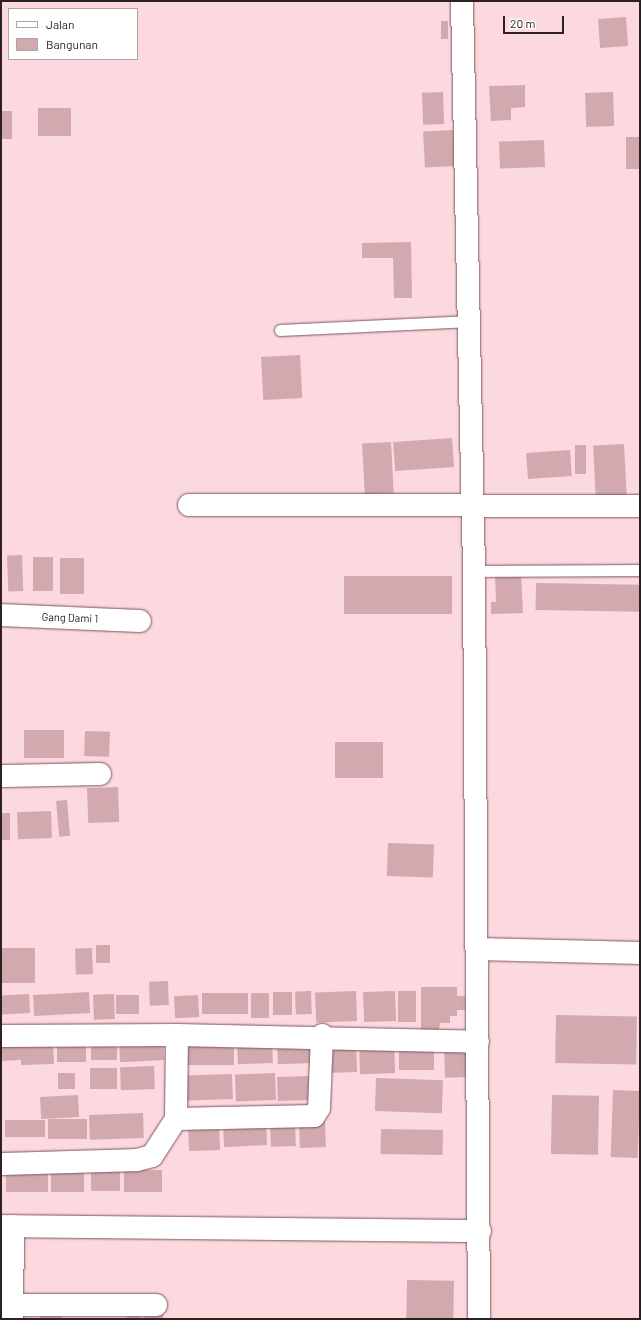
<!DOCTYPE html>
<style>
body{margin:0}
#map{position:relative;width:641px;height:1320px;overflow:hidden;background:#fcd9de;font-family:Barlow,sans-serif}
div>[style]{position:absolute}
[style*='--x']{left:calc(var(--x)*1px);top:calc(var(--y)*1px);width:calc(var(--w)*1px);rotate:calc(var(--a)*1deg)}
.building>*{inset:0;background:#d3a9b0;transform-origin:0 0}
.roads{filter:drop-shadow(0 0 1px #7b565c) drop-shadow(0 0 1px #7b565c)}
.lane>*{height:11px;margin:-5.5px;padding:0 5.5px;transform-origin:5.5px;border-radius:5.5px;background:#fff}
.street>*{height:22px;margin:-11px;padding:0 11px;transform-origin:11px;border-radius:11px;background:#fff}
span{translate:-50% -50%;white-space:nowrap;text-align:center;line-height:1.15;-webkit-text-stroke:3.5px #fff;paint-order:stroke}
.street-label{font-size:11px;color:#2f2022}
.frame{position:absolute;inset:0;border:2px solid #2f2022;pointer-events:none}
.legend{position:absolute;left:8px;top:8px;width:130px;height:52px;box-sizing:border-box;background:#fff;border:1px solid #aca6a7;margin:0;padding:5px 7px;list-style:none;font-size:12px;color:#2f2022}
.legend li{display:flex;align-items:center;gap:8px;height:20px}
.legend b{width:20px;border:1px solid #aca6a7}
.scale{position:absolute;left:503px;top:16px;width:61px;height:18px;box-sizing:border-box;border:2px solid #2f2022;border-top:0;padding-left:5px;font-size:12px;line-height:14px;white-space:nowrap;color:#2f2022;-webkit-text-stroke:3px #fff;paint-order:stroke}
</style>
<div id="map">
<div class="building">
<i style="left:626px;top:17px;width:29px;height:28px;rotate:86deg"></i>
<i style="left:441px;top:21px;width:7px;height:18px"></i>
<i style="clip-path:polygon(525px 85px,525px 107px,511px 108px,511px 120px,491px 121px,489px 86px)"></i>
<i style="left:443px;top:92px;width:32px;height:21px;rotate:88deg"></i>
<i style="left:613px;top:92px;width:34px;height:28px;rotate:88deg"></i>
<i style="left:38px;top:108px;width:33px;height:28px"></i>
<i style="left:1px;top:111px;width:11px;height:28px"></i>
<i style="left:453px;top:130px;width:36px;height:30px;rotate:87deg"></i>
<i style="left:626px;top:137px;width:14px;height:32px"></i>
<i style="left:544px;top:140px;width:27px;height:45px;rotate:88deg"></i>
<i style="clip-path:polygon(411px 242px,412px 298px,394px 298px,393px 258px,362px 258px,362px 243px)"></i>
<i style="left:300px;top:355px;width:43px;height:39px;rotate:87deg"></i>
<i style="left:452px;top:438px;width:29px;height:59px;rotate:86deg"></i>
<i style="left:391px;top:442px;width:51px;height:29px;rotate:87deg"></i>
<i style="left:624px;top:444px;width:53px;height:31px;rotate:87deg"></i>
<i style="left:575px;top:445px;width:11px;height:29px"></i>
<i style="left:570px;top:450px;width:26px;height:44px;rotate:86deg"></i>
<i style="left:22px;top:555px;width:36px;height:15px;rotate:88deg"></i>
<i style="left:33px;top:557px;width:20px;height:34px"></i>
<i style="left:60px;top:558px;width:24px;height:36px"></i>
<i style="clip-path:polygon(521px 573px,523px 613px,491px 614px,491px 602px,496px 602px,495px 574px)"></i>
<i style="left:344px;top:576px;width:108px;height:38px"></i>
<i style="left:536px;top:583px;width:104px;height:27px;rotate:1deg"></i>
<i style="left:24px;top:730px;width:40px;height:28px"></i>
<i style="left:85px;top:731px;width:25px;height:25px;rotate:2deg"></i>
<i style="left:383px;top:742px;width:36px;height:48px;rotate:90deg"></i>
<i style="left:118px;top:787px;width:35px;height:31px;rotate:88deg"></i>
<i style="left:67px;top:800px;width:36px;height:11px;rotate:85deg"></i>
<i style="left:51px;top:811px;width:27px;height:34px;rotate:88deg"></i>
<i style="left:1px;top:813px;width:9px;height:27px"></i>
<i style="left:388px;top:843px;width:46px;height:33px;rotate:2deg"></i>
<i style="left:96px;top:945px;width:14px;height:18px"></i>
<i style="left:1px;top:948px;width:34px;height:35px"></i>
<i style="left:92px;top:948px;width:26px;height:17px;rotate:88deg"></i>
<i style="left:168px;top:981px;width:24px;height:19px;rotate:88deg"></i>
<i style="clip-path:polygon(421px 987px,457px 987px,457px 996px,465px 996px,465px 1010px,457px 1010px,457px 1016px,450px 1016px,450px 1023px,440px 1023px,439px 1030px,421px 1030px)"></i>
<i style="left:311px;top:991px;width:23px;height:16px;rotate:88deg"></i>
<i style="left:356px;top:991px;width:30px;height:41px;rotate:88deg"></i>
<i style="left:395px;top:991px;width:30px;height:32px;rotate:88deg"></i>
<i style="left:398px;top:991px;width:18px;height:31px"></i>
<i style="left:89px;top:992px;width:21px;height:56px;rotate:87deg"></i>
<i style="left:292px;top:992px;width:23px;height:19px;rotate:90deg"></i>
<i style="left:248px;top:993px;width:21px;height:46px;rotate:90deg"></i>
<i style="left:251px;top:993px;width:18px;height:25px"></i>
<i style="left:29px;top:994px;width:19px;height:28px;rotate:87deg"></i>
<i style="left:114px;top:994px;width:25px;height:21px;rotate:88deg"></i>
<i style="left:139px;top:995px;width:19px;height:23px;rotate:90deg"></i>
<i style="left:198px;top:995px;width:22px;height:24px;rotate:87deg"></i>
<i style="left:556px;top:1015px;width:81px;height:48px;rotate:1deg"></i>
<i style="left:272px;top:1039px;width:24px;height:35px;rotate:88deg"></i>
<i style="left:312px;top:1039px;width:24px;height:35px;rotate:88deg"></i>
<i style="left:163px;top:1040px;width:20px;height:44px;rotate:87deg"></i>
<i style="left:234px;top:1041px;width:24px;height:49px;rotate:90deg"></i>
<i style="left:356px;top:1041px;width:31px;height:31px;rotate:88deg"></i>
<i style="clip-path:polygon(53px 1042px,54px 1064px,21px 1065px,21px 1060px,1px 1061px,1px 1043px)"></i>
<i style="left:117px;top:1042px;width:18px;height:26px;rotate:90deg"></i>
<i style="left:394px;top:1042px;width:31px;height:35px;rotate:88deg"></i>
<i style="left:57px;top:1043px;width:29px;height:19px"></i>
<i style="left:468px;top:1046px;width:31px;height:24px;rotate:88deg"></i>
<i style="left:434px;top:1047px;width:23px;height:35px;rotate:90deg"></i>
<i style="left:154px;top:1066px;width:23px;height:34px;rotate:88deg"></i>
<i style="left:90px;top:1068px;width:27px;height:21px"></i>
<i style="left:58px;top:1073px;width:17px;height:16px"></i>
<i style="left:275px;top:1073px;width:27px;height:40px;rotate:88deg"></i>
<i style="left:232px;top:1074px;width:25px;height:46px;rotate:88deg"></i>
<i style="left:309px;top:1076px;width:24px;height:32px;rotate:88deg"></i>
<i style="left:376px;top:1078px;width:67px;height:33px;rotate:2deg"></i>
<i style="left:613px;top:1090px;width:27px;height:67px;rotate:2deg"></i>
<i style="left:78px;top:1095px;width:22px;height:38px;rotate:87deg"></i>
<i style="left:552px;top:1095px;width:47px;height:59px;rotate:1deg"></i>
<i style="left:143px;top:1113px;width:25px;height:54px;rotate:88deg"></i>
<i style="left:87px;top:1119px;width:20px;height:39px;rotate:90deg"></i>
<i style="left:5px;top:1120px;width:40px;height:17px"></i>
<i style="left:325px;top:1120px;width:27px;height:26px;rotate:88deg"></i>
<i style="left:219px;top:1121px;width:29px;height:31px;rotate:88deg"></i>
<i style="left:295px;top:1121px;width:25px;height:25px;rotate:88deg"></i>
<i style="left:266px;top:1124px;width:21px;height:43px;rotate:87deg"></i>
<i style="left:381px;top:1129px;width:62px;height:25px;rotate:1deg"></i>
<i style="left:120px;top:1168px;width:23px;height:29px;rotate:90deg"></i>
<i style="left:51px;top:1170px;width:33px;height:22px"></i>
<i style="left:124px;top:1170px;width:38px;height:22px"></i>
<i style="left:6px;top:1171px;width:42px;height:21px"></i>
<i style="left:407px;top:1280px;width:47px;height:39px;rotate:1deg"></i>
<i style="left:62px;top:1308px;width:11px;height:22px;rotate:90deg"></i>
<i style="clip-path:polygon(163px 1312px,163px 1319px,144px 1319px,143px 1313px)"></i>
<i style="clip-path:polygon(141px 1314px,141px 1319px,127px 1319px,127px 1315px)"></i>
</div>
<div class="roads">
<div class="lane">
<i style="--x:280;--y:330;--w:191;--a:-2.7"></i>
<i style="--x:474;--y:571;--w:166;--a:-0.3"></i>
</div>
<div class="street">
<i style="--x:462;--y:1;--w:570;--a:88.79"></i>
<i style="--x:474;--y:571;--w:748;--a:89.62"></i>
<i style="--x:189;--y:505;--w:451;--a:0.1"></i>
<i style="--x:1;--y:615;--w:139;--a:2.5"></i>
<i style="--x:1;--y:776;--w:99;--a:-1.2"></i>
<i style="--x:477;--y:949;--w:163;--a:1.4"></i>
<i style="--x:177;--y:1035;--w:301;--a:1.3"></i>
<i style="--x:1;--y:1036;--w:176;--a:-0.3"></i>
<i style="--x:177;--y:1035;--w:84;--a:90.7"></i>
<i style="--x:176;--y:1119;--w:44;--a:123"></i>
<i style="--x:152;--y:1156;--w:16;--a:165"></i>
<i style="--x:137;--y:1160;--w:136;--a:178.3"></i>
<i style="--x:176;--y:1119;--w:138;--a:-1.2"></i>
<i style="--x:314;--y:1116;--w:9;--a:-58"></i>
<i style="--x:319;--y:1108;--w:73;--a:-87.6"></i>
<i style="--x:1;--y:1226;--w:479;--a:0.6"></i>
<i style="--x:1;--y:1305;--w:155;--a:0"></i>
<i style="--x:12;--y:1319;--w:93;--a:-89.4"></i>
</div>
</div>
<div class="street-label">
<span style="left:70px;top:618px;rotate:2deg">Gang Dami 1</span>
</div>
<div class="frame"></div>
<ul class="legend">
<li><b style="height:5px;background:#fff"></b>Jalan</li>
<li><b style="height:11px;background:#d3a9b0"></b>Bangunan</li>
</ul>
<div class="scale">20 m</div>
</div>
